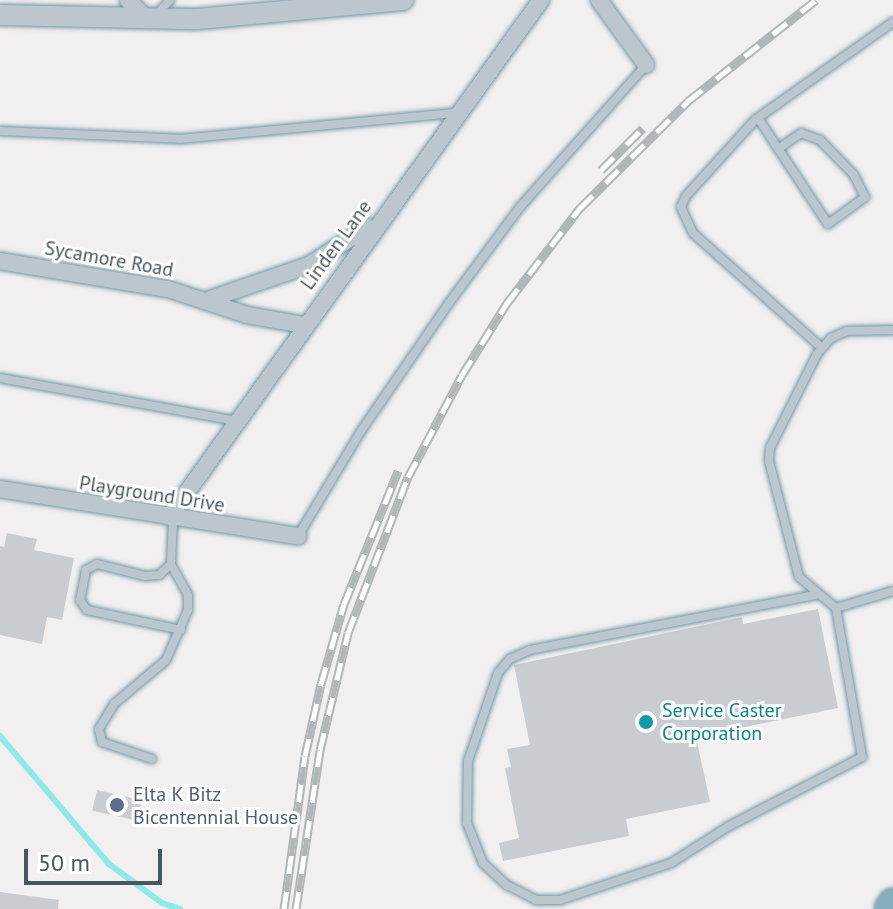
<!DOCTYPE html>
<style>
body{margin:0}
#map{position:relative;width:893px;height:909px;overflow:hidden;background:#f1efef;font-family:"PT Sans",sans-serif}
div>[style]{position:absolute}
[style*='--x']{left:calc(var(--x)*1px);top:calc(var(--y)*1px);width:calc(var(--w)*1px);rotate:calc(var(--a)*1deg)}
.stream>*{height:6px;margin:-3px;padding:0 3px;transform-origin:3px;border-radius:3px;background:#8ceae7}
.building>*{inset:0;background:#c9cdd1;transform-origin:0 0}
.roads{filter:drop-shadow(0 0 2px #7399a8) drop-shadow(0 0 2px #7399a8)}
.service>*{height:8px;margin:-4px;padding:0 4px;transform-origin:4px;border-radius:4px;background:#bbc7cc}
.minor>*{height:16px;margin:-8px;padding:0 8px;transform-origin:8px;border-radius:8px;background:#bbc7cc}
.tertiary>*{height:20px;margin:-10px;padding:0 10px;transform-origin:10px;border-radius:10px;background:#bbc7cc}
.motorway>*{height:30px;margin:-15px;padding:0 15px;transform-origin:15px;border-radius:15px;background:#88aebd}
.rail>*{height:9px;margin-top:-4.5px;transform-origin:0;background:repeating-linear-gradient(90deg,#fff 0 18px,#b1b6b9 0 36px);box-sizing:border-box;border-block:2px solid #b1b6b9}
.dots>*{width:22px;height:22px;translate:-50% -50%;box-sizing:border-box;border:4px solid #fff;border-radius:50%}
span{translate:-50% -50%;white-space:nowrap;text-align:center;line-height:1.15;-webkit-text-stroke:6px #fff;paint-order:stroke}
.street-label{font-size:20px;color:#47575c}
.culture-label{font-size:20px;color:#0d838f}
.left{translate:0 -50%;text-align:left}
.service-label{font-size:20px;color:#4e5e75}
.scale{position:absolute;left:24px;top:849px;width:138px;height:36px;box-sizing:border-box;border:4px solid #47575c;border-top:0;padding-left:10px;font-size:24px;line-height:28px;white-space:nowrap;color:#47575c;-webkit-text-stroke:6px #fff;paint-order:stroke}
</style>
<div id="map">
<div class="stream">
<i style="--x:0;--y:736;--w:168;--a:49.6"></i>
<i style="--x:109;--y:864;--w:66;--a:36.3"></i>
<i style="--x:162;--y:903;--w:19;--a:18"></i>
</div>
<div class="building">
<i style="clip-path:polygon(7px 533px,37px 539px,34px 550px,74px 558px,62px 620px,47px 617px,42px 644px,0 635px,0 546px,4px 547px)"></i>
<i style="clip-path:polygon(818px 609px,838px 708px,696px 737px,710px 802px,626px 819px,629px 836px,503px 861px,499px 843px,519px 838px,505px 768px,511px 767px,507px 749px,530px 745px,514px 665px,742px 617px,743px 624px)"></i>
<i style="left:97px;top:790px;width:46px;height:21px;rotate:13deg"></i>
<i style="clip-path:polygon(0 892px,59px 900px,58px 909px,0 909px)"></i>
</div>
<div class="roads">
<div class="service">
<i style="--x:157;--y:14;--w:19;--a:-47"></i>
<i style="--x:758;--y:118;--w:127;--a:56.6"></i>
<i style="--x:828;--y:224;--w:46;--a:-36.1"></i>
<i style="--x:865;--y:197;--w:25;--a:-117"></i>
<i style="--x:854;--y:175;--w:49;--a:-134.2"></i>
<i style="--x:820;--y:140;--w:20;--a:-160"></i>
<i style="--x:801;--y:133;--w:28;--a:145"></i>
<i style="--x:0;--y:131;--w:180;--a:2.5"></i>
<i style="--x:180;--y:139;--w:278;--a:-5.4"></i>
<i style="--x:822;--y:348;--w:173;--a:-138.3"></i>
<i style="--x:693;--y:233;--w:29;--a:-115"></i>
<i style="--x:681;--y:207;--w:12;--a:-66"></i>
<i style="--x:686;--y:196;--w:103;--a:-47.8"></i>
<i style="--x:755;--y:120;--w:169;--a:-35.4"></i>
<i style="--x:0;--y:378;--w:241;--a:10.3"></i>
<i style="--x:298;--y:536;--w:122;--a:-59"></i>
<i style="--x:361;--y:431;--w:155;--a:-55.5"></i>
<i style="--x:449;--y:303;--w:119;--a:-53.5"></i>
<i style="--x:520;--y:207;--w:190;--a:-48.4"></i>
<i style="--x:171;--y:564;--w:16;--a:137"></i>
<i style="--x:159;--y:575;--w:14;--a:176"></i>
<i style="--x:145;--y:576;--w:49;--a:-166"></i>
<i style="--x:97;--y:564;--w:13;--a:151"></i>
<i style="--x:86;--y:570;--w:31;--a:101"></i>
<i style="--x:80;--y:600;--w:12;--a:55"></i>
<i style="--x:87;--y:610;--w:96;--a:12"></i>
<i style="--x:815;--y:595;--w:290;--a:169.1"></i>
<i style="--x:530;--y:650;--w:22;--a:156"></i>
<i style="--x:510;--y:659;--w:18;--a:131"></i>
<i style="--x:498;--y:673;--w:93;--a:108.8"></i>
<i style="--x:468;--y:761;--w:62;--a:90.9"></i>
<i style="--x:467;--y:823;--w:43;--a:68.2"></i>
<i style="--x:483;--y:863;--w:33;--a:43"></i>
<i style="--x:507;--y:885;--w:33;--a:27"></i>
<i style="--x:536;--y:900;--w:24;--a:0"></i>
<i style="--x:560;--y:900;--w:117;--a:-18.4"></i>
<i style="--x:671;--y:863;--w:69;--a:-32.5"></i>
<i style="--x:729;--y:826;--w:150;--a:-27.4"></i>
<i style="--x:862;--y:757;--w:151;--a:-99.9"></i>
<i style="--x:836;--y:608;--w:48;--a:-140"></i>
<i style="--x:799;--y:577;--w:120;--a:-104.5"></i>
<i style="--x:769;--y:461;--w:13;--a:-86"></i>
<i style="--x:770;--y:448;--w:105;--a:-63.4"></i>
<i style="--x:817;--y:354;--w:21;--a:-49"></i>
<i style="--x:831;--y:338;--w:17;--a:-24"></i>
<i style="--x:847;--y:331;--w:46;--a:-1.2"></i>
<i style="--x:836;--y:608;--w:59;--a:-16.6"></i>
<i style="--x:152;--y:759;--w:53;--a:-161.2"></i>
<i style="--x:102;--y:742;--w:13;--a:-103"></i>
<i style="--x:99;--y:729;--w:29;--a:-59"></i>
<i style="--x:114;--y:704;--w:68;--a:-40.2"></i>
<i style="--x:166;--y:660;--w:55;--a:-66.3"></i>
<i style="--x:188;--y:610;--w:15;--a:-90"></i>
<i style="--x:188;--y:595;--w:35;--a:-119"></i>
<i style="--x:171;--y:564;--w:46;--a:-87.5"></i>
</div>
<div class="minor">
<i style="--x:128;--y:0;--w:25;--a:45"></i>
<i style="--x:599;--y:0;--w:80;--a:54.1"></i>
<i style="--x:0;--y:261;--w:170;--a:9.5"></i>
<i style="--x:168;--y:289;--w:83;--a:18.2"></i>
<i style="--x:247;--y:315;--w:57;--a:10.1"></i>
<i style="--x:210;--y:299;--w:105;--a:-19"></i>
<i style="--x:309;--y:265;--w:70;--a:-32.8"></i>
<i style="--x:0;--y:489;--w:302;--a:9"></i>
<i style="--x:169;--y:517;--w:637;--a:-54.26"></i>
</div>
<div class="tertiary">
<i style="--x:0;--y:15;--w:198;--a:1.2"></i>
<i style="--x:198;--y:19;--w:206;--a:-5.3"></i>
</div>
<div class="motorway">
<i style="--x:890;--y:909;--w:6;--a:-59"></i>
</div>
</div>
<div class="rail">
<i style="--x:601;--y:170;--w:59;--a:-45"></i>
<i style="--x:284;--y:909;--w:154;--a:-82.2"></i>
<i style="--x:305;--y:756;--w:74;--a:-77.5"></i>
<i style="--x:321;--y:684;--w:83;--a:-74"></i>
<i style="--x:344;--y:604;--w:144;--a:-67.9"></i>
<i style="--x:296;--y:909;--w:161;--a:-81.4"></i>
<i style="--x:320;--y:750;--w:120;--a:-76.5"></i>
<i style="--x:348;--y:633;--w:167;--a:-69"></i>
<i style="--x:408;--y:477;--w:115;--a:-62.1"></i>
<i style="--x:462;--y:375;--w:85;--a:-58"></i>
<i style="--x:507;--y:303;--w:120;--a:-52.5"></i>
<i style="--x:580;--y:208;--w:152;--a:-44.7"></i>
<i style="--x:688;--y:101;--w:163;--a:-38.3"></i>
</div>
<div class="dots">
<i style="left:646px;top:722px;background:#0f9aa8"></i>
<i style="left:117px;top:805px;background:#5c6f8a"></i>
</div>
<div class="street-label">
<span style="left:336px;top:245px;rotate:-54deg">Linden Lane</span>
<span style="left:109px;top:259px;rotate:10deg">Sycamore Road</span>
<span style="left:152px;top:494px;rotate:9deg">Playground Drive</span>
</div>
<div class="culture-label">
<span class="left" style="left:662px;top:722px">Service Caster<br>Corporation</span>
</div>
<div class="service-label">
<span class="left" style="left:133px;top:806px">Elta K Bitz<br>Bicentennial House</span>
</div>
<div class="scale">50 m</div>
</div>
